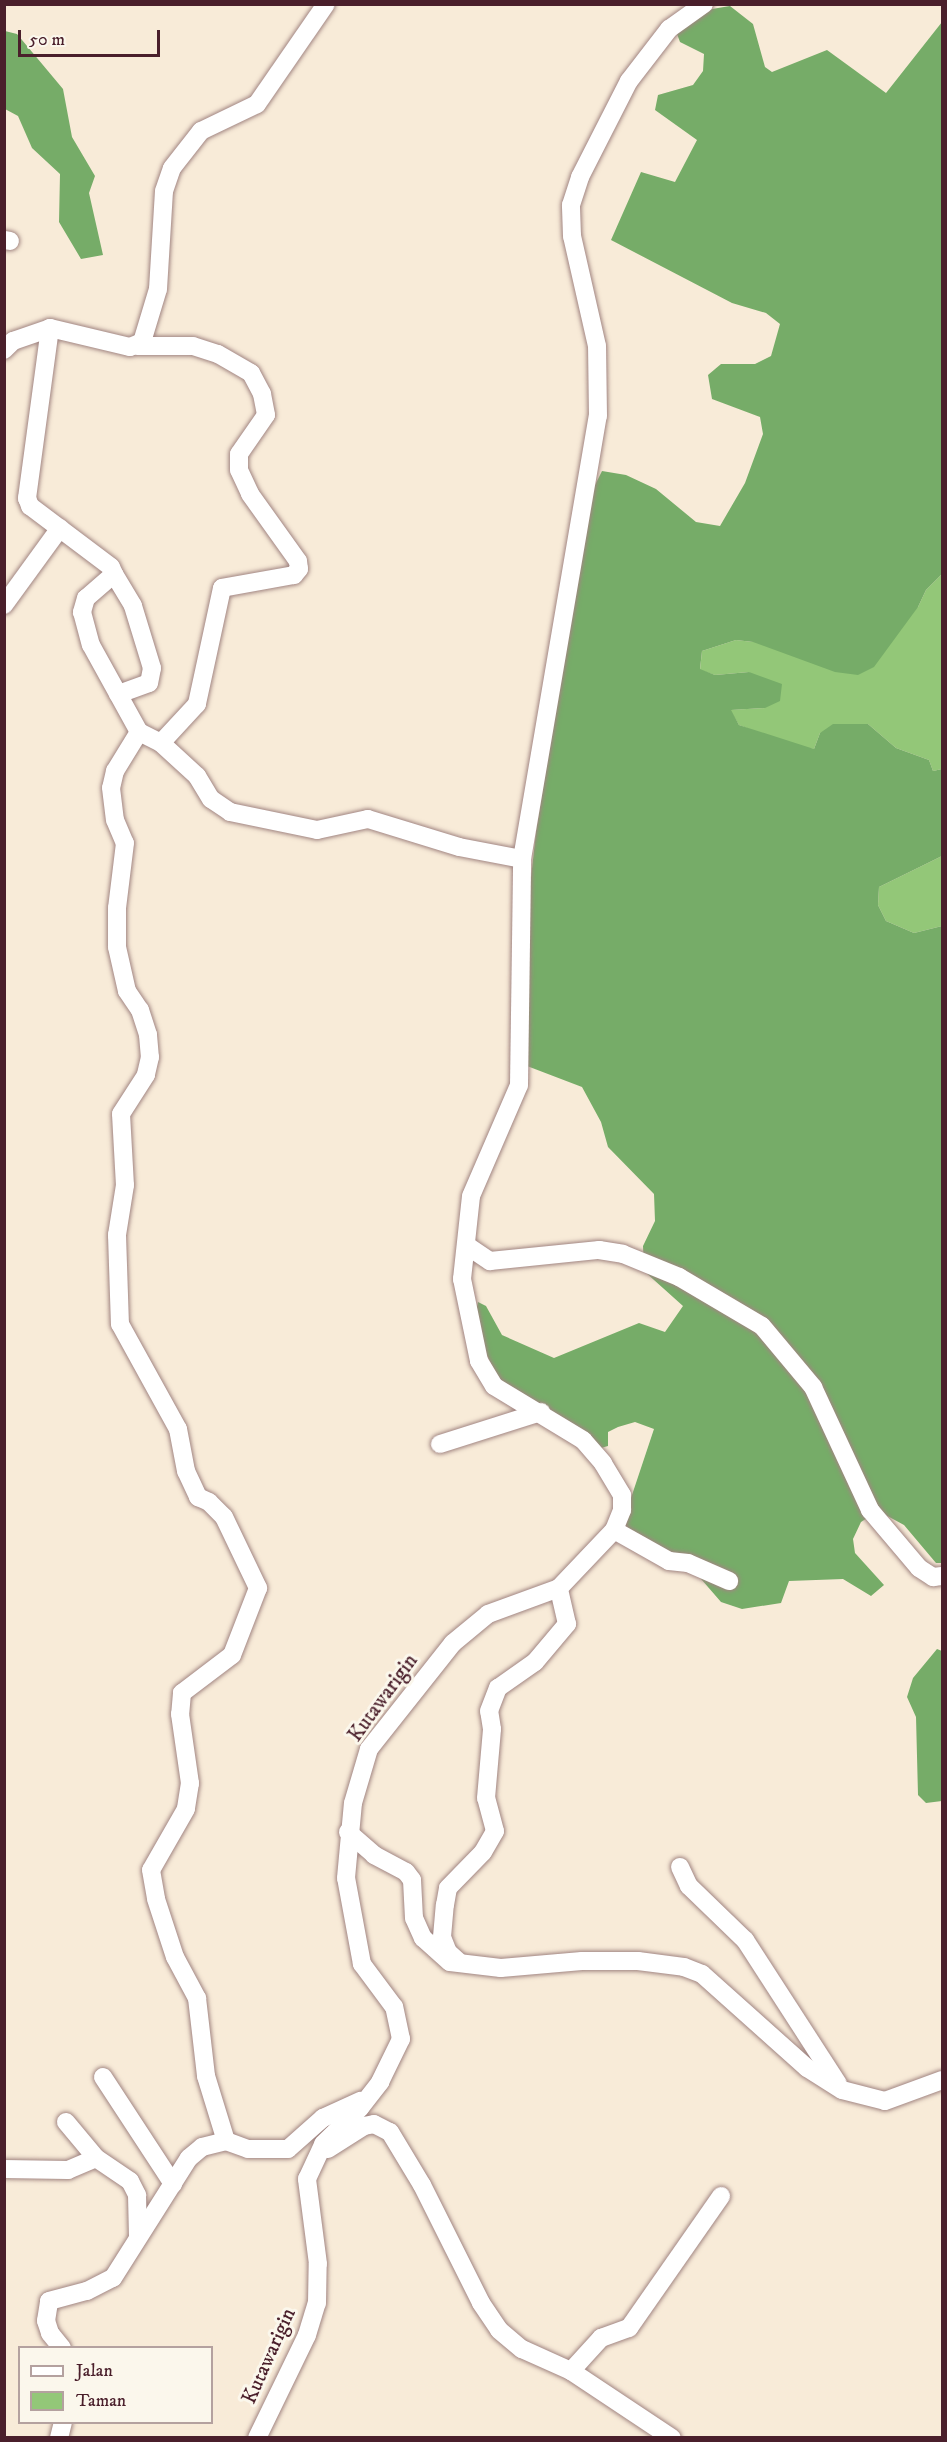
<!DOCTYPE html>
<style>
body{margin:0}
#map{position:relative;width:947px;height:2442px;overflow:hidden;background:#f8ebd8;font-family:"IM FELL DW Pica",serif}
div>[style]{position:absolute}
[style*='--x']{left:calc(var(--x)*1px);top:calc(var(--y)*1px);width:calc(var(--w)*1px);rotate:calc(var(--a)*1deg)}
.green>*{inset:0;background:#93c778}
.forest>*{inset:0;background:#76ac68}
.roads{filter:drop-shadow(0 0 2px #a18582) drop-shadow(0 0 2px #a18582)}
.street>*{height:18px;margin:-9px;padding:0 9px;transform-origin:9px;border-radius:9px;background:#fff}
span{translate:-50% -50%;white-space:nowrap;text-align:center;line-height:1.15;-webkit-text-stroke:6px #fbf7ec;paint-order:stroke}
.street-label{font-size:21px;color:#4a1f2b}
.frame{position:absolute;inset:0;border:6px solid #4a1f2b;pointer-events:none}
.legend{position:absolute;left:18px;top:2346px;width:195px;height:78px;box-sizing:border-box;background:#fbf7ec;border:2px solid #b4a19f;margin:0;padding:8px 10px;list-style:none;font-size:18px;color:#4a1f2b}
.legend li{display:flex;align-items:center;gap:12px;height:30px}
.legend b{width:30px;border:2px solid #b4a19f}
.scale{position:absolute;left:18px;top:30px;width:142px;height:27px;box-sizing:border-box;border:3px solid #4a1f2b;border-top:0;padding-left:8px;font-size:18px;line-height:21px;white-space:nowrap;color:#4a1f2b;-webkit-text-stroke:4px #fbf7ec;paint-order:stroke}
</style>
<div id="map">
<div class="green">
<i style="clip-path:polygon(942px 574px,942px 769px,933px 771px,929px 760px,896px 748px,868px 724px,820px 733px,814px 749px,797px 747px,739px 725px,730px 710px,765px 708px,749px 672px,715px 675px,700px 670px,702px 651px,736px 640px,753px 642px,918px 607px,926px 590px)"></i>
<i style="clip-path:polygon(942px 856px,942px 926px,914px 933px,886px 921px,878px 905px,879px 887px)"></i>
</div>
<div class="forest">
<i style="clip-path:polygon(730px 6px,753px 24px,765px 67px,772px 72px,827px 50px,886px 93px,942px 22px,942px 574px,926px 590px,918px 607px,874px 667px,858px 675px,835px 672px,753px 642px,736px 640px,702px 651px,700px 669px,715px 675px,749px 672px,782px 684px,780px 701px,765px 708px,731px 710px,739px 725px,814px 749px,820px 733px,833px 724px,868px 724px,896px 748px,929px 760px,933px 771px,942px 769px,942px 856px,879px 887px,878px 905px,886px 921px,914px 933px,942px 926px,942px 1563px,936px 1563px,904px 1525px,878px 1511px,861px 1522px,853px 1539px,855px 1553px,884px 1585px,871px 1596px,843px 1579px,789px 1581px,781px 1603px,742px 1609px,721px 1602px,695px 1572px,621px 1528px,654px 1429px,635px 1422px,618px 1427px,608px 1432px,608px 1446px,601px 1448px,500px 1383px,486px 1353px,476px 1311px,478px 1302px,486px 1306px,502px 1335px,554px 1358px,639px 1323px,665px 1332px,683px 1306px,644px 1271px,643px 1246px,655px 1221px,654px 1194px,608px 1147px,601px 1122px,582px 1087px,527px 1066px,528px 905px,536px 832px,589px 497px,602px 471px,626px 475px,656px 489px,696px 522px,720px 526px,745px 483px,763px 434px,760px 417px,712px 399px,708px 375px,721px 364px,755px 364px,771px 356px,780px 324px,766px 313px,732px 303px,611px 240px,641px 172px,675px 182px,697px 140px,655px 110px,658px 95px,693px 85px,703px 71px,704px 54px,680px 42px,677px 34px,689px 20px,712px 9px)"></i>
<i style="clip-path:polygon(5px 31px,17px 34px,63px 89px,72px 137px,95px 176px,89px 193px,103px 255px,81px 259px,59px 222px,60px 174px,32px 148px,18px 116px,5px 109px)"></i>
<i style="clip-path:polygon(937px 1649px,942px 1651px,942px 1801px,926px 1803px,918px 1795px,916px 1717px,907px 1697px,913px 1678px)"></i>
</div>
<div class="roads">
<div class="street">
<i style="--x:4;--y:240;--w:6;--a:9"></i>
<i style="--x:50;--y:328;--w:172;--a:97.7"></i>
<i style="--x:27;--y:498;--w:9;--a:69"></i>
<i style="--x:30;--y:506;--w:101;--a:37"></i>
<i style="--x:111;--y:567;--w:8;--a:67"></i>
<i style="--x:114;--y:574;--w:37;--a:139"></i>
<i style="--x:86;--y:598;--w:15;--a:106"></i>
<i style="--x:82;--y:612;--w:34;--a:75"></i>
<i style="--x:91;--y:645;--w:99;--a:61.1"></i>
<i style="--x:139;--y:732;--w:46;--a:121.6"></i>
<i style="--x:115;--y:771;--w:17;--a:103"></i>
<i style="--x:111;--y:788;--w:32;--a:83"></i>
<i style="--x:115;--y:820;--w:25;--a:67"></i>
<i style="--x:125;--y:843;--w:65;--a:97"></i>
<i style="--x:117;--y:908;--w:39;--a:90"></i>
<i style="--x:117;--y:947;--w:45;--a:77.2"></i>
<i style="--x:127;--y:991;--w:23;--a:56"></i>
<i style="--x:140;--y:1010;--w:26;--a:72"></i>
<i style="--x:148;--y:1035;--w:22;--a:85"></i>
<i style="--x:150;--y:1057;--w:18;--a:103"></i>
<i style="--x:146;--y:1075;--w:46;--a:122.7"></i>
<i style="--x:121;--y:1114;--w:71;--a:86.8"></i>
<i style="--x:125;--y:1185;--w:51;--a:99.1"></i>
<i style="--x:117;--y:1235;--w:89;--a:88.1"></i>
<i style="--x:120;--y:1324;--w:120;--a:61.1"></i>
<i style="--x:178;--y:1429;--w:43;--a:79.2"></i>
<i style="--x:186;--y:1471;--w:29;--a:65"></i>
<i style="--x:198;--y:1497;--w:12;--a:24"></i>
<i style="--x:209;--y:1502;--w:21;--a:45"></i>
<i style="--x:224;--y:1517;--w:79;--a:64.4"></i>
<i style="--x:258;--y:1588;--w:72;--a:111.2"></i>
<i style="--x:232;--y:1655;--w:63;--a:142.8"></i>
<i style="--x:182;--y:1693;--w:21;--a:95"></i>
<i style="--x:180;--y:1714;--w:70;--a:81.8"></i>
<i style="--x:190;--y:1783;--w:26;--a:99"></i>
<i style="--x:186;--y:1809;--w:70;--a:119.8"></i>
<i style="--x:151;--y:1870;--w:29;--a:80"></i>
<i style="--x:156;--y:1899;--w:61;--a:71.9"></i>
<i style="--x:175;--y:1957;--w:47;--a:61.8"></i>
<i style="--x:197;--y:1998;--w:79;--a:83.4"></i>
<i style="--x:206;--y:2076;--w:68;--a:72.9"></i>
<i style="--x:226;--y:2141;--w:23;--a:20"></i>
<i style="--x:248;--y:2149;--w:40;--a:0"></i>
<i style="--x:288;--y:2149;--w:47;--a:-41.5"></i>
<i style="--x:323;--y:2118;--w:41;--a:-24.7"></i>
<i style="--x:137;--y:346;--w:56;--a:0"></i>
<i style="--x:193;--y:346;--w:26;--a:18"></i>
<i style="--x:218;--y:354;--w:38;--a:30"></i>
<i style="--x:251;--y:373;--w:24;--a:62"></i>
<i style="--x:262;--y:394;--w:21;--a:79"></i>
<i style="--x:266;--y:415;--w:47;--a:124.7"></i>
<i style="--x:239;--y:454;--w:16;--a:90"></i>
<i style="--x:239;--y:470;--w:26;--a:65"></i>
<i style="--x:250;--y:494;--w:82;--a:54.4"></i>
<i style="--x:298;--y:561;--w:8;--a:83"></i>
<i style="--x:299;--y:569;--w:8;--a:130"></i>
<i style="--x:294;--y:575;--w:73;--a:169.8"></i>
<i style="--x:222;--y:588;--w:119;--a:102.2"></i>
<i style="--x:197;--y:704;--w:53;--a:132.7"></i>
<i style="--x:161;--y:743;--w:25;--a:-153"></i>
<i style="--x:4;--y:350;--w:13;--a:-45"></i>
<i style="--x:13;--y:341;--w:39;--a:-19"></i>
<i style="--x:50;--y:328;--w:82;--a:13.4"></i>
<i style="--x:130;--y:347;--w:13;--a:-23"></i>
<i style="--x:142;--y:342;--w:55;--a:-73.2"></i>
<i style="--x:158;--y:289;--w:98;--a:-86.5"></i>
<i style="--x:164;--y:191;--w:24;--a:-71"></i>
<i style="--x:172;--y:168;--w:47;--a:-51.9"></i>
<i style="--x:201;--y:131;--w:62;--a:-25.7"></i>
<i style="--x:257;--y:104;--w:121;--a:-55.4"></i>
<i style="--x:114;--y:574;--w:37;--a:59"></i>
<i style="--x:133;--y:606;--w:65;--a:73"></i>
<i style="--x:152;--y:668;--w:15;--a:101"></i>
<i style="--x:149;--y:683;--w:33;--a:160"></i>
<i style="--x:4;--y:605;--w:95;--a:-54"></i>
<i style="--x:161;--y:743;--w:49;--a:42.5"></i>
<i style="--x:197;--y:776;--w:27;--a:59"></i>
<i style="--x:211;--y:799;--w:23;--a:34"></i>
<i style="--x:230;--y:812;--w:89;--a:11.7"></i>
<i style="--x:317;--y:830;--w:52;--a:-12.2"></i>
<i style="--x:368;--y:819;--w:95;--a:17.1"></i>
<i style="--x:459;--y:847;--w:64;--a:10.8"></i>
<i style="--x:466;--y:1245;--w:29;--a:34"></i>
<i style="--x:490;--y:1261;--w:110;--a:-5.8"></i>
<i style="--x:599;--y:1250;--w:24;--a:9"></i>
<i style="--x:623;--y:1254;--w:61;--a:22.3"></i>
<i style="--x:679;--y:1277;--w:96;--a:30.6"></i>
<i style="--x:762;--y:1326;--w:80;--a:50.1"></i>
<i style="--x:813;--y:1387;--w:136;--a:65.1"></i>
<i style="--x:870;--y:1510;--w:76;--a:49.8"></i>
<i style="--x:919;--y:1568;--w:17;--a:33"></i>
<i style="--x:933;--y:1577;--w:9;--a:-6"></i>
<i style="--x:440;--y:1444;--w:106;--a:-17.6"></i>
<i style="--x:614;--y:1530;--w:63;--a:29.4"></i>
<i style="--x:669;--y:1561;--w:19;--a:6"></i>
<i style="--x:688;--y:1563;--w:45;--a:23.7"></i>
<i style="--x:348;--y:1832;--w:35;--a:41"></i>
<i style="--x:374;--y:1855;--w:36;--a:28"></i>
<i style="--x:406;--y:1872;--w:10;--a:53"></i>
<i style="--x:412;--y:1880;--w:38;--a:87"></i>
<i style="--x:414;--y:1918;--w:22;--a:66"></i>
<i style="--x:423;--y:1938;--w:36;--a:42"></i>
<i style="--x:450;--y:1962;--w:51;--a:6.7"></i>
<i style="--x:501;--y:1968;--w:81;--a:-4.9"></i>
<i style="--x:582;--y:1961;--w:56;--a:0"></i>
<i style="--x:638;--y:1961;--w:46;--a:7.4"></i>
<i style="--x:684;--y:1967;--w:19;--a:21"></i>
<i style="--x:702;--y:1974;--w:141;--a:41.8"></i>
<i style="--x:807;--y:2068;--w:41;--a:32.2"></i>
<i style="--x:842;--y:2090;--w:44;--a:14.3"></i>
<i style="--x:885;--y:2101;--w:61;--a:-20.2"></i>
<i style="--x:680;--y:1867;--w:21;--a:65"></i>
<i style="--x:689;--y:1886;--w:78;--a:44"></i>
<i style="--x:745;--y:1940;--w:171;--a:57.1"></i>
<i style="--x:459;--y:1962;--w:15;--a:-138"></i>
<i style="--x:448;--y:1952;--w:16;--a:-112"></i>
<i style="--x:442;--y:1937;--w:32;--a:-85"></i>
<i style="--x:445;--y:1905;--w:17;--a:-80"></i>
<i style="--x:448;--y:1888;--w:50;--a:-45.8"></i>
<i style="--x:483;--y:1852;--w:24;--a:-60"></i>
<i style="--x:495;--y:1831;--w:34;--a:-105"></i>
<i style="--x:486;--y:1798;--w:69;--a:-85"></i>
<i style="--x:492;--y:1729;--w:18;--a:-99"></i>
<i style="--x:489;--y:1711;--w:25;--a:-69"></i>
<i style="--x:498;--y:1688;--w:45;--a:-35.1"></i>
<i style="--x:535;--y:1662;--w:50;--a:-49.9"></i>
<i style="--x:567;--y:1624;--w:37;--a:-103"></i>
<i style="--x:103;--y:2077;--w:128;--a:56.8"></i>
<i style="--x:66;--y:2122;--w:47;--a:50.2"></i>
<i style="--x:328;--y:2149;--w:43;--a:-32.6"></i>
<i style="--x:364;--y:2126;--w:10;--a:-11"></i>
<i style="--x:374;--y:2124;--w:18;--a:27"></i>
<i style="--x:390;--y:2132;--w:62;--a:58.9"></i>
<i style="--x:422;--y:2185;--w:132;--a:63.4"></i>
<i style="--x:481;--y:2303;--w:32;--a:56"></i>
<i style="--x:499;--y:2330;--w:30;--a:40"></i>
<i style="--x:522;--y:2349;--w:54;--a:24.2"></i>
<i style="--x:571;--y:2371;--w:121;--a:33.6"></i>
<i style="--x:4;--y:2169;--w:64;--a:0.9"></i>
<i style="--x:68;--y:2170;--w:30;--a:-23"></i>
<i style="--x:96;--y:2158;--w:41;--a:34.1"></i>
<i style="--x:130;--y:2181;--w:16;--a:63"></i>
<i style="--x:137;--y:2195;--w:42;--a:88.6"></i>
<i style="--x:62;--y:2348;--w:19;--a:-129"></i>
<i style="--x:50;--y:2333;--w:13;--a:-108"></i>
<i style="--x:46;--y:2321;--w:20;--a:-81"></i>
<i style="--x:49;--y:2301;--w:39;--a:-15"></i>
<i style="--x:87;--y:2291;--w:29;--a:-27"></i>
<i style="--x:113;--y:2278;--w:142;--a:-57.7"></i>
<i style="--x:189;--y:2158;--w:17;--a:-40"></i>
<i style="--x:202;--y:2147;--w:25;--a:-14"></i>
<i style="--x:571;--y:2371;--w:45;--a:-47.7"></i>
<i style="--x:601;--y:2338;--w:30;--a:-20"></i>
<i style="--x:629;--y:2328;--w:161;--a:-55.1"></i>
<i style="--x:59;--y:2438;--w:16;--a:-76"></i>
<i style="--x:257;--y:2438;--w:114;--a:-64.1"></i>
<i style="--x:307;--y:2335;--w:34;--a:-73"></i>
<i style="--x:317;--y:2303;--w:39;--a:-89"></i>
<i style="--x:318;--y:2264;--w:86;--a:-97.4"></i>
<i style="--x:307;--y:2179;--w:38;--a:-65"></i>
<i style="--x:323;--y:2144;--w:52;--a:-44.2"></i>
<i style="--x:360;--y:2108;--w:33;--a:-52"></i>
<i style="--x:380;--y:2082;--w:48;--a:-64"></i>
<i style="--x:401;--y:2039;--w:33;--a:-102"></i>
<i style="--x:394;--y:2007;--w:54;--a:-126.7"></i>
<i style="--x:362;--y:1964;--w:87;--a:-100.5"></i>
<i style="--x:346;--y:1878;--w:75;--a:-84.7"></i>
<i style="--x:353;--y:1803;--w:56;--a:-73.5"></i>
<i style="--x:369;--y:1749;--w:135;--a:-51.6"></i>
<i style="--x:453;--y:1643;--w:45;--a:-39.6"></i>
<i style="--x:488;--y:1614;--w:76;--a:-20.1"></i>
<i style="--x:559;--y:1588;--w:80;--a:-46.5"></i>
<i style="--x:614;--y:1530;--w:22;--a:-68"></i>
<i style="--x:622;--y:1510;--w:15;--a:-90"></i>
<i style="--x:622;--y:1495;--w:37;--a:-121"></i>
<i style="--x:603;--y:1463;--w:30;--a:-131"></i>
<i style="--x:583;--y:1440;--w:104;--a:-148.8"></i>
<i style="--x:494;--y:1386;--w:29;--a:-121"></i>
<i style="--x:479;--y:1361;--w:84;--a:-101.7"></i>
<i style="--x:462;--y:1279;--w:83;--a:-83.8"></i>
<i style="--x:471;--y:1196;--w:121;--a:-66.6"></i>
<i style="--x:519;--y:1085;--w:226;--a:-89.2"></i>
<i style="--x:522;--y:859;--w:449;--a:-80.3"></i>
<i style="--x:598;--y:416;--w:70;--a:-90.8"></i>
<i style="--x:597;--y:346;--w:113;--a:-102.8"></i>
<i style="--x:572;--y:236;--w:31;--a:-92"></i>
<i style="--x:571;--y:205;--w:29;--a:-72"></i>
<i style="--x:580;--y:177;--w:108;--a:-63"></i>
<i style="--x:629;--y:81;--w:66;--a:-52.4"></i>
<i style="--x:669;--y:29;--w:43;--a:-35.5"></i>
</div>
</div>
<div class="street-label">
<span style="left:383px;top:1698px;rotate:-54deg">Kutawarigin</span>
<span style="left:269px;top:2356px;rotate:-66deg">Kutawarigin</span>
</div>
<div class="frame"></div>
<ul class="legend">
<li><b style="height:8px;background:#fff"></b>Jalan</li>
<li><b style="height:16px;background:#93c778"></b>Taman</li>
</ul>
<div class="scale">50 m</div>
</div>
